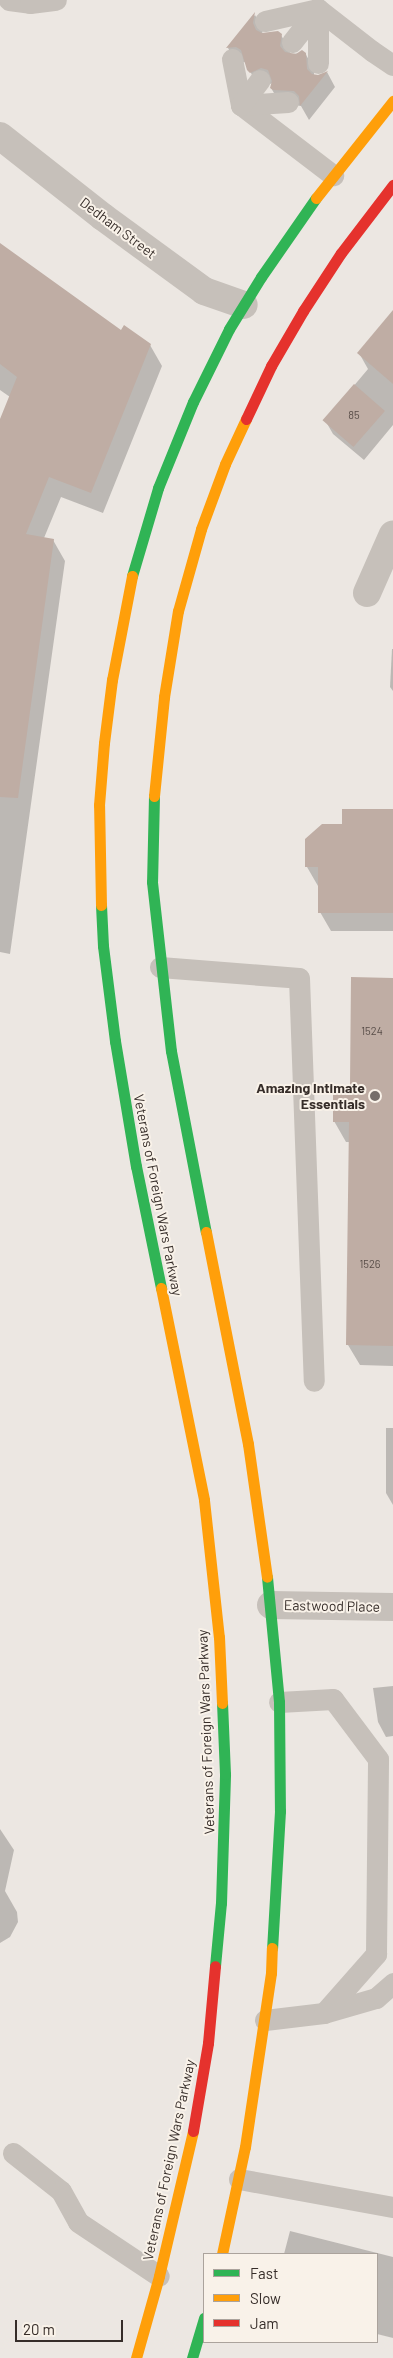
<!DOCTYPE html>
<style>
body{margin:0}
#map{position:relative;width:393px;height:2358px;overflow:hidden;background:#ece7e2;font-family:Barlow,sans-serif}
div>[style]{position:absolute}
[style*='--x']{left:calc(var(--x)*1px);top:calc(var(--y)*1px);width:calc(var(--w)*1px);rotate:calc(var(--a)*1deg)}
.shadow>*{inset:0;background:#0003}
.building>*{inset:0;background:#bfada4;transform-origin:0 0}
.lane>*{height:21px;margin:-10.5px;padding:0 10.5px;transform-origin:10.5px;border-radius:10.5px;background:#c6c0ba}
.street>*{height:28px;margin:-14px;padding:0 14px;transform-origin:14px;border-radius:14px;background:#c6c0ba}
.fast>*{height:11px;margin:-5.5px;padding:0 5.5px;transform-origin:5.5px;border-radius:5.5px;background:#30b455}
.slow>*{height:11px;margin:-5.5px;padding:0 5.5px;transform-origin:5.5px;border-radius:5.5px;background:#ff9f0a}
.jam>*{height:11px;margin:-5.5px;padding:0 5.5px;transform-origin:5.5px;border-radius:5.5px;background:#e5322d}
.dots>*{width:14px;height:14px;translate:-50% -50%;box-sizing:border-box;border:2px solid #f9f2e9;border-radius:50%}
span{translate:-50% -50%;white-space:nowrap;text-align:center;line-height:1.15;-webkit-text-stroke:4px #f9f2e9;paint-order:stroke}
.number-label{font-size:11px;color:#584d48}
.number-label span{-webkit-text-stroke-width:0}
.street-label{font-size:14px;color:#362d29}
.poi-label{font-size:14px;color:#362d29;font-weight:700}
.right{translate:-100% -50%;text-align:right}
.legend{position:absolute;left:203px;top:2253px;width:175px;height:90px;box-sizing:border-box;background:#f9f2e9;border:1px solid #aba39c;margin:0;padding:6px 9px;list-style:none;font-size:15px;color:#362d29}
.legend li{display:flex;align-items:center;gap:10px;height:25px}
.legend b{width:25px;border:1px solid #aba39c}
.scale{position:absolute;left:15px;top:2320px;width:108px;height:22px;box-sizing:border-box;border:2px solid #362d29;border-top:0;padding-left:6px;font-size:15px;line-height:18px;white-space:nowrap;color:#362d29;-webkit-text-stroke:4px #f9f2e9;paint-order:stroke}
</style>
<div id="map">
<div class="shadow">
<i style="clip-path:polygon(255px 15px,263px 29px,262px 34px,281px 35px,290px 51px,290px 54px,305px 53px,314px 69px,314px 76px,319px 77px,327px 72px,335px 87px,309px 120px,301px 106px,280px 103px,271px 88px,273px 83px,260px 87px,257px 86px,246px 62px,236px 63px,228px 48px)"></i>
<i style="clip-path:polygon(0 245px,121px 332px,150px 345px,162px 366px,103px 513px,61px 497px,44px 538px,53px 540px,65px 561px,10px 954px,0 952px,0 423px,10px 397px,0 390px)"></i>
<i style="clip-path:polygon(393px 325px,393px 425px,364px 460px,333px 434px,325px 420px,368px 369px,359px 353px)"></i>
<i style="clip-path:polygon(392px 649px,393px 649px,393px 691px,390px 687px)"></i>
<i style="clip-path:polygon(393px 810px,393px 931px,331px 931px,320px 912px,320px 886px,318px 886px,307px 867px)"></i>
<i style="clip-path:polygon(393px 979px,393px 1366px,360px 1365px,348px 1345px,350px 1142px,346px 1142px,334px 1121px,351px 1086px)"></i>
<i style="clip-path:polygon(386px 1428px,393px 1428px,393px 1505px,386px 1493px)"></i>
<i style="clip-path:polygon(393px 1686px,393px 1736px,386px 1737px,378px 1722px,373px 1688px)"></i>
<i style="clip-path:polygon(0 1829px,14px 1850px,5px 1891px,17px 1912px,18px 1922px,10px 1937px,0 1943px)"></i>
<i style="clip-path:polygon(290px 2231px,393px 2257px,393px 2338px,377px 2334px,377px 2254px,284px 2254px)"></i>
</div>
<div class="building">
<i style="clip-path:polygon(255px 12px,253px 23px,256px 30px,262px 33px,278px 31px,282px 34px,280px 46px,285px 52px,296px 54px,302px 50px,306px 53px,307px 69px,312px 74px,318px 75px,328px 71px,300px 106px,299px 96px,294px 91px,273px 90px,270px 88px,272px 81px,268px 70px,261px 68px,250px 73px,247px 70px,241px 50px,236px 47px,226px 48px)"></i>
<i style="clip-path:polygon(0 243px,121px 330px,124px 325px,151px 344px,91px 493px,49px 477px,26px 534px,54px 539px,18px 798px,0 797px,0 419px,17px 377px,0 364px)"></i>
<i style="clip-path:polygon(393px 310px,393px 384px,357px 353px)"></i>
<i style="left:354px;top:384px;width:41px;height:48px;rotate:41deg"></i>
<i style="clip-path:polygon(342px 809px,393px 809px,393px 913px,318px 913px,318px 867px,305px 867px,305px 839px,322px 824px,342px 824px)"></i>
<i style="clip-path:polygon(351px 977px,393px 978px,393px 1346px,346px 1345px,349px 1122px,333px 1122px,333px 1085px,350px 1085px)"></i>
</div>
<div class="lane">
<i style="--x:9;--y:0;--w:21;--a:8"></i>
<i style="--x:30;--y:3;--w:26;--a:-7"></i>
<i style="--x:318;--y:9;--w:68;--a:37.9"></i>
<i style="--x:372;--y:51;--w:25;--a:34"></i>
<i style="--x:265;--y:21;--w:54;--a:-12.8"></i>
<i style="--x:292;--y:42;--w:42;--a:-51.8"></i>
<i style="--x:232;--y:59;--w:47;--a:78.9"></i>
<i style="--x:241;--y:105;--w:116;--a:37.3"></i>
<i style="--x:318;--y:63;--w:54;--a:-90"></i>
<i style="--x:241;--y:105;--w:47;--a:-3.7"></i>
<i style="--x:241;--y:105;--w:31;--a:-53"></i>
<i style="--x:160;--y:967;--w:139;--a:4.5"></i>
<i style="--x:299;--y:978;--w:403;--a:87.9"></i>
<i style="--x:324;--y:2013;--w:54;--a:-16.1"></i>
<i style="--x:376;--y:1998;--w:23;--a:-41"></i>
<i style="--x:265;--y:2020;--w:59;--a:-6.8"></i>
<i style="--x:324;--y:2013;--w:79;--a:-48.6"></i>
<i style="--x:376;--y:1954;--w:195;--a:-89.4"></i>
<i style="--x:378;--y:1759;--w:75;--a:-126.9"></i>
<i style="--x:333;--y:1699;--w:54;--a:176.8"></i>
<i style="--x:13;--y:2153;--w:61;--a:38.4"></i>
<i style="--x:61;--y:2191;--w:35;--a:61"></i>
<i style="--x:78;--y:2222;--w:97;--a:33.7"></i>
<i style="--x:239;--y:2179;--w:157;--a:10.3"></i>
</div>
<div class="street">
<i style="--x:0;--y:136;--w:131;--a:38.2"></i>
<i style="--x:103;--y:217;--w:125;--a:36.2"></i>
<i style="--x:204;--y:291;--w:42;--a:19.3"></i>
<i style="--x:367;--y:593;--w:64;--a:-66.2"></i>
<i style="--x:271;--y:1605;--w:122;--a:0.9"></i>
</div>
<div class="fast">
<i style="--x:132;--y:576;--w:92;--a:-73.5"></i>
<i style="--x:158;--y:488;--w:93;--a:-67.9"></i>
<i style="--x:193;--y:402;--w:81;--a:-63.7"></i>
<i style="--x:229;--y:329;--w:61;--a:-58.4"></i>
<i style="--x:261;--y:277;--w:96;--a:-55.2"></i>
<i style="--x:154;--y:796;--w:86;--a:91.3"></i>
<i style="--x:152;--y:882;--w:170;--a:83.6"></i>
<i style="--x:171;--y:1051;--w:184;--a:79.1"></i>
<i style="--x:101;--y:905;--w:41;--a:87.2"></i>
<i style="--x:103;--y:946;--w:96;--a:82.8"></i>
<i style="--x:115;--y:1041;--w:127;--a:80.5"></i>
<i style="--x:136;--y:1166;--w:125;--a:78.4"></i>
<i style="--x:267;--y:1577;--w:126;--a:84.5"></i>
<i style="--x:279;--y:1702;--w:109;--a:89.5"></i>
<i style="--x:280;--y:1811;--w:137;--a:93.3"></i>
<i style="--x:215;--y:1966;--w:63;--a:-84.6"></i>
<i style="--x:221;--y:1903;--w:129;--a:-88.2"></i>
<i style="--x:225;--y:1774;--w:71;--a:-92.4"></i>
<i style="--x:192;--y:2358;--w:42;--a:-73.3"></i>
</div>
<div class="slow">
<i style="--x:316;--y:198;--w:124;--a:-51.6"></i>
<i style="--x:154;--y:796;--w:100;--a:-84.2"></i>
<i style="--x:164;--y:697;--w:87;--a:-80.8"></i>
<i style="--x:178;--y:611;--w:85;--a:-74.3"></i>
<i style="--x:201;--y:529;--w:69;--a:-69.7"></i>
<i style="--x:225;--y:464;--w:50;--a:-65"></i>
<i style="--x:101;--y:905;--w:100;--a:-91.1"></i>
<i style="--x:99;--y:805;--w:62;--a:-85.4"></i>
<i style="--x:104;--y:743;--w:64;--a:-82.8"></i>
<i style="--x:112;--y:680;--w:106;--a:-79.1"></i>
<i style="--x:206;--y:1232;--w:216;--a:78.8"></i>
<i style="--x:248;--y:1444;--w:134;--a:81.9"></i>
<i style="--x:161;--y:1288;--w:216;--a:78.5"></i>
<i style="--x:204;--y:1500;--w:138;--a:83.8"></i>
<i style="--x:219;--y:1637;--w:66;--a:87.4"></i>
<i style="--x:222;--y:2254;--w:109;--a:-77.9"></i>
<i style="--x:245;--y:2147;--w:176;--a:-81.5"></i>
<i style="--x:271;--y:1973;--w:25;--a:-88"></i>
<i style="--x:136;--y:2358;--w:85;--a:-74.3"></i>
<i style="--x:159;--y:2276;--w:149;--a:-76.8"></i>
</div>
<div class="jam">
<i style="--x:246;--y:419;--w:59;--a:-64.7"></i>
<i style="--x:271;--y:366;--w:64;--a:-59.8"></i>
<i style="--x:303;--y:311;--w:69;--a:-56.8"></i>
<i style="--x:341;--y:253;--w:86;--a:-52.6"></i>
<i style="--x:193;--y:2131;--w:89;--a:-80.3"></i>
<i style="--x:208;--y:2043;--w:77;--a:-84.8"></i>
</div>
<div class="dots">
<i style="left:375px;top:1096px;background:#766e6a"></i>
</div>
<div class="number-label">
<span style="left:354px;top:415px">85</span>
<span style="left:372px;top:1031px">1524</span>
<span style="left:370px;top:1264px">1526</span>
</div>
<div class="street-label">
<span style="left:118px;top:228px;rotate:37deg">Dedham Street</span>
<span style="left:158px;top:1195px;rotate:79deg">Veterans of Foreign Wars Parkway</span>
<span style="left:332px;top:1606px;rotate:1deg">Eastwood Place</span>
<span style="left:206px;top:1732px;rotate:-92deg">Veterans of Foreign Wars Parkway</span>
<span style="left:169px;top:2160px;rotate:-78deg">Veterans of Foreign Wars Parkway</span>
</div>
<div class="poi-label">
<span class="right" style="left:365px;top:1096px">Amazing Intimate<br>Essentials</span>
</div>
<ul class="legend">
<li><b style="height:6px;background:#30b455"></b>Fast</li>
<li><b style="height:6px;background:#ff9f0a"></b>Slow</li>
<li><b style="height:6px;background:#e5322d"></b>Jam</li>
</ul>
<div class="scale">20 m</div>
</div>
